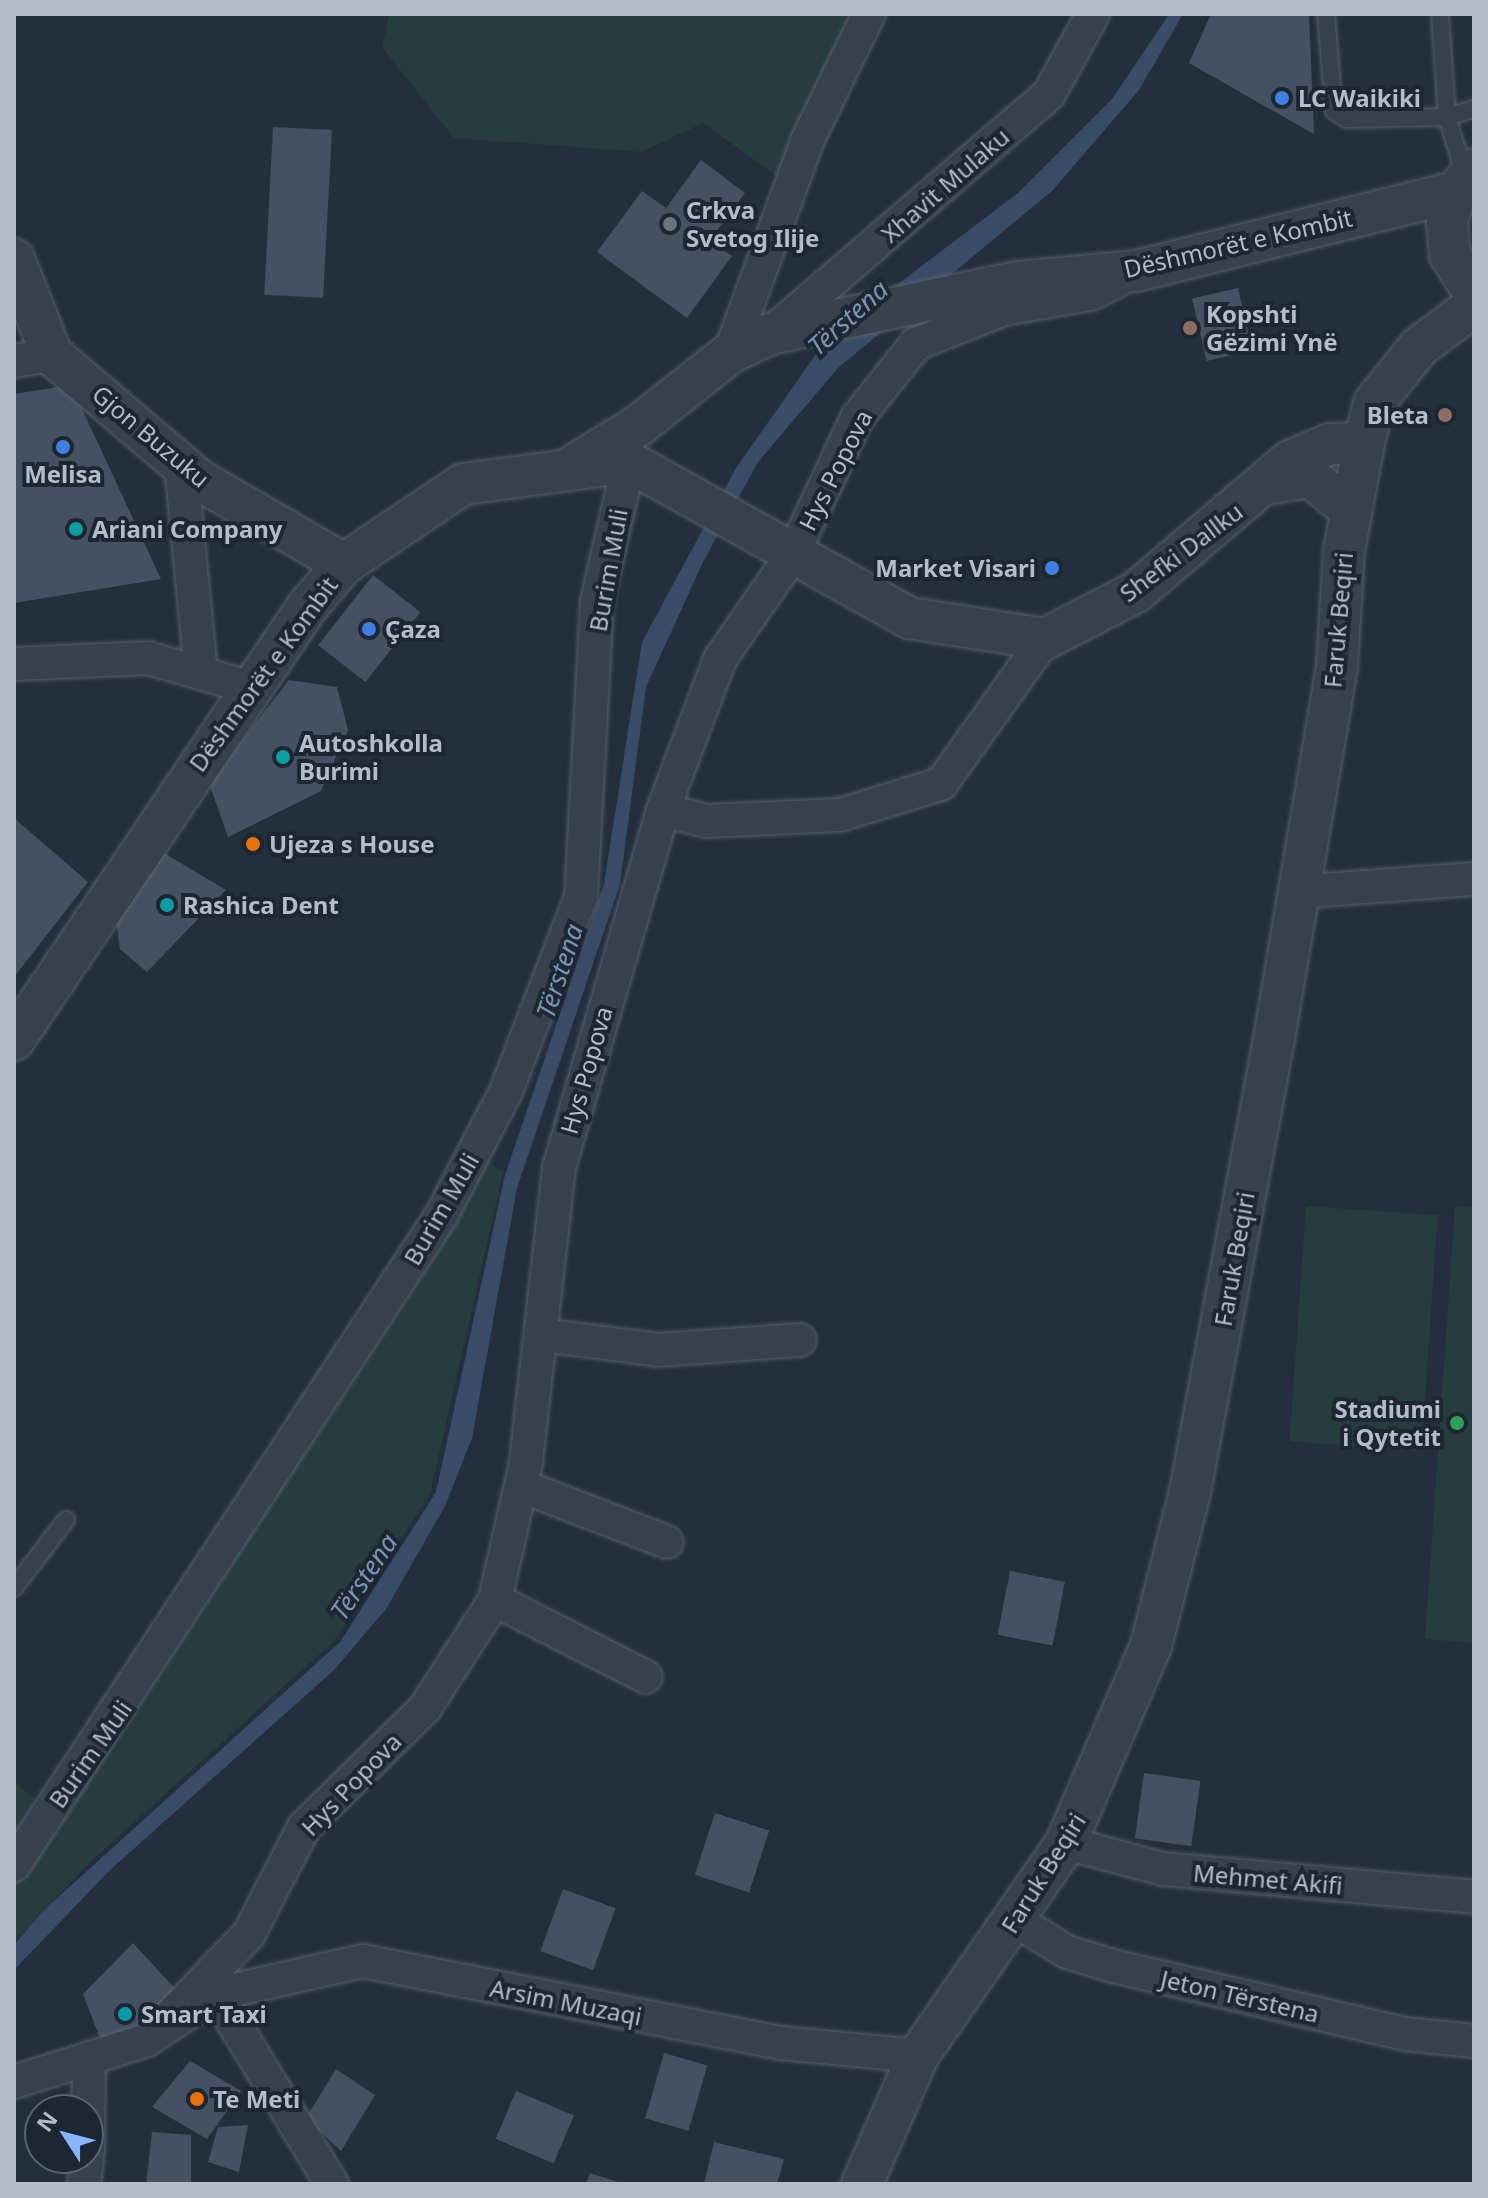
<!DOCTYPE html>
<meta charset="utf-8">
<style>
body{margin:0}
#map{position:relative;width:1488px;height:2198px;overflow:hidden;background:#242f3e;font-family:"Noto Sans",sans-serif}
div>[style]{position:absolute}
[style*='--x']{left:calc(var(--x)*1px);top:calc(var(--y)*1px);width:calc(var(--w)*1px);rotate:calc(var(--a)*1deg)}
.green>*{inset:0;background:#263c3f;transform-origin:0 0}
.water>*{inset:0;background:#394c67}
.building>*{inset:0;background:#455162;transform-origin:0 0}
.roads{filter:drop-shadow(0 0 2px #565f6c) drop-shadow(0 0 2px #565f6c)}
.service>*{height:16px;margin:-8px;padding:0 8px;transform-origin:8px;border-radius:8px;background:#38414e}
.minor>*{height:32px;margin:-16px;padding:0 16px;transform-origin:16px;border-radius:16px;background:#38414e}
.tertiary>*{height:40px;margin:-20px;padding:0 20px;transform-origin:20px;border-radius:20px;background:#38414e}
.dots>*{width:22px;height:22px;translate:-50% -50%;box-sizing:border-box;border:4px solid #1d2633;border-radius:50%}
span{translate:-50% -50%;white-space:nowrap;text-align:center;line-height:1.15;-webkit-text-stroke:8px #1d2633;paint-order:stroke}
.poi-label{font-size:24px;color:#b4bcc9;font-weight:700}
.left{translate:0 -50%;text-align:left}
.right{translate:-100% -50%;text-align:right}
.street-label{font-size:24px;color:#b4bcc9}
.water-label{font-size:26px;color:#7c92b1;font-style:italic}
.frame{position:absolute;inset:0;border:16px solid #b4bcc9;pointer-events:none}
.north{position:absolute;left:24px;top:2094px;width:80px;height:80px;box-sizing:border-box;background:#1d2633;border:2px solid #59626f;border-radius:50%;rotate:306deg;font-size:22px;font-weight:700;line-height:32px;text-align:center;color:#b4bcc9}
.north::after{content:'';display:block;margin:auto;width:28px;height:36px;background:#8ab4f8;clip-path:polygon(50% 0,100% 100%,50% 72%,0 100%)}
</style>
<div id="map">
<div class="green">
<i style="clip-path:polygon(389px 14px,850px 14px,781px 179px,703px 123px,641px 152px,454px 138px,382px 47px)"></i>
<i style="clip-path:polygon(478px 1152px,503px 1173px,430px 1494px,333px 1642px,89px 1863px,14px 1943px,14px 1881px)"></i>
<i style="left:1306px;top:1206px;width:132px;height:236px;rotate:4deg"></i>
<i style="clip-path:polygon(1455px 1206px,1474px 1207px,1474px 1643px,1425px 1639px)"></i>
<i style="clip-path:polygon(14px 1782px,45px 1807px,14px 1849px)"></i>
</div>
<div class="water">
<i style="clip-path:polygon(1169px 14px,1183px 14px,1139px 90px,1052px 191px,838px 368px,758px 462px,703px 562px,646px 687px,620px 884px,517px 1188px,472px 1438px,445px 1506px,386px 1609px,334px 1670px,110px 1870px,14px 1970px,14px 1945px,44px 1910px,340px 1642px,436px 1492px,505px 1175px,604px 884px,642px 642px,736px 468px,828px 337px,1018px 193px,1112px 99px)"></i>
</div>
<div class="building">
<i style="clip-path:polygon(1211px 14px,1309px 14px,1314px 134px,1189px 63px)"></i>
<i style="left:273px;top:127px;width:59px;height:168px;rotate:3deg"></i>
<i style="clip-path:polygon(701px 160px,745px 193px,710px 240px,732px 256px,687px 318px,597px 252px,642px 191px,666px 208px)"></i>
<i style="left:1238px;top:288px;width:64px;height:47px;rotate:77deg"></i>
<i style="clip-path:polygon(71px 385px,161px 579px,14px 603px,14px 394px)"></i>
<i style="left:373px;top:575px;width:60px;height:89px;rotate:38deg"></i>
<i style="clip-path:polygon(289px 680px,337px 687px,348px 730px,321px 791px,228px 837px,209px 783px)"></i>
<i style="clip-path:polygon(14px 818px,88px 882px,14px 977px)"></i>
<i style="clip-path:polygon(152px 846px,226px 890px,147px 972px,120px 949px,116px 919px)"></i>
<i style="left:1010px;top:1571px;width:56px;height:65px;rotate:11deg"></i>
<i style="left:1144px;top:1773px;width:57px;height:66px;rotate:8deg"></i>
<i style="left:715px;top:1813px;width:57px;height:65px;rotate:18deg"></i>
<i style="left:563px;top:1889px;width:56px;height:66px;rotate:20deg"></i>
<i style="clip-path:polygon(133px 1943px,179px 1993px,142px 2034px,103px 2046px,83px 1994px)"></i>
<i style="left:664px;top:2053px;width:45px;height:68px;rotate:16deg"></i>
<i style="clip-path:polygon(190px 2061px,241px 2091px,207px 2139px,152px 2107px)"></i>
<i style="clip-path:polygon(336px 2069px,375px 2095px,341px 2151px,306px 2118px)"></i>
<i style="left:516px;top:2091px;width:63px;height:52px;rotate:23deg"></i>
<i style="clip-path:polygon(248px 2125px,239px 2172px,208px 2162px,218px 2127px)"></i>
<i style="clip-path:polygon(152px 2132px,191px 2135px,191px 2184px,146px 2184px)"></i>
<i style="clip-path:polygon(714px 2142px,784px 2159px,777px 2184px,704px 2184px)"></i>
<i style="clip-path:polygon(590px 2173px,621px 2183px,621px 2184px,586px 2184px)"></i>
</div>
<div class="roads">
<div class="service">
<i style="--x:1326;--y:14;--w:97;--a:85.3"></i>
<i style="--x:1334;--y:111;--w:15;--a:32"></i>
<i style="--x:1347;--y:119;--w:100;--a:-1.1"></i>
<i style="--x:1447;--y:117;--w:28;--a:-17"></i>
<i style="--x:1440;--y:14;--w:103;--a:86.1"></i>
<i style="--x:1447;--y:117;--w:61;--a:72.8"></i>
<i style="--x:14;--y:1588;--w:86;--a:-52.6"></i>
</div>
<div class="minor">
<i style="--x:770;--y:334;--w:368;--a:-40.7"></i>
<i style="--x:1049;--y:94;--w:91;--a:-61.2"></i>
<i style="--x:730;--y:353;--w:226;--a:-70"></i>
<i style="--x:807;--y:141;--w:141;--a:-64"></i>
<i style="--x:14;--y:361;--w:38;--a:-9"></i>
<i style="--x:181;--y:465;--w:209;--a:84.5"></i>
<i style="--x:14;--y:664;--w:134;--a:-2.6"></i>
<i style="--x:148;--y:658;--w:108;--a:16.1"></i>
<i style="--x:663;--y:810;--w:44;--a:14.3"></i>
<i style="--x:706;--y:821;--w:134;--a:-2.6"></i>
<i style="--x:840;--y:815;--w:106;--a:-17.1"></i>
<i style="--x:941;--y:784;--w:178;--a:-54.4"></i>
<i style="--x:1295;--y:892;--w:179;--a:-4.2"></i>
<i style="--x:541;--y:1335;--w:119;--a:7.2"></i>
<i style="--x:659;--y:1350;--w:141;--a:-4.1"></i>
<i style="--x:521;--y:1486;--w:156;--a:21"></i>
<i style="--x:495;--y:1600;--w:169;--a:27"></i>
<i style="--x:1066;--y:1843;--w:100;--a:15"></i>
<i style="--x:1163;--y:1869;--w:312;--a:5.1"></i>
<i style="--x:14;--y:1865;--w:777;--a:-56.66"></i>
<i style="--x:441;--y:1216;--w:141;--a:-62.5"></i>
<i style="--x:506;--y:1091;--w:208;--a:-68.9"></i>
<i style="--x:581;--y:897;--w:296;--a:-86.9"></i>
<i style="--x:597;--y:601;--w:143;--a:-77"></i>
<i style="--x:1015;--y:1920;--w:61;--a:31.6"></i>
<i style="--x:1067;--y:1952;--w:48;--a:16.9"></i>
<i style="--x:1113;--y:1966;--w:300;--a:13.1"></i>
<i style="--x:1405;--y:2034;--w:69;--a:5.8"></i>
<i style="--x:216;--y:1994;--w:223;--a:58.6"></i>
<i style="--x:147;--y:2040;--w:147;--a:-46.1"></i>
<i style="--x:249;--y:1934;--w:120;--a:-62.8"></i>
<i style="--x:304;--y:1827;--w:170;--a:-44.5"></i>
<i style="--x:425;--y:1708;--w:129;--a:-57.1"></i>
<i style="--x:495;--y:1600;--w:141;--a:-77.3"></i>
<i style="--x:526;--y:1462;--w:296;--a:-83.6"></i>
<i style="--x:559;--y:1168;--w:373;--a:-73.8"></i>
<i style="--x:663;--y:810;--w:161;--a:-69.3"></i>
<i style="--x:720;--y:659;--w:128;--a:-55.2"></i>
<i style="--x:793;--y:554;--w:150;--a:-64.8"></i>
<i style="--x:857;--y:418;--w:95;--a:-51.4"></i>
<i style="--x:916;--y:344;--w:95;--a:-21.7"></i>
<i style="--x:1004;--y:309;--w:88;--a:-9.8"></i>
<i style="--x:1091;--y:294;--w:30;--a:-27"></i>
<i style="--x:14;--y:2082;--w:139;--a:-17.5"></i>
<i style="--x:147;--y:2040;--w:83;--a:-33.7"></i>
<i style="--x:216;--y:1994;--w:151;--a:-12.7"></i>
<i style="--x:363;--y:1961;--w:426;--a:11.1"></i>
<i style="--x:781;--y:2043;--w:138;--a:5.4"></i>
<i style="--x:88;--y:2150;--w:92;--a:-89.4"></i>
<i style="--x:84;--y:2184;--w:26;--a:-83"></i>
</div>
<div class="tertiary">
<i style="--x:1474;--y:169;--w:29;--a:128"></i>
<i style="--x:1456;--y:192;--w:31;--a:107"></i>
<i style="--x:1447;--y:222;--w:33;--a:85"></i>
<i style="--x:1450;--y:255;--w:45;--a:57.7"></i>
<i style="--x:14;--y:259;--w:103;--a:68.4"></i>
<i style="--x:52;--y:355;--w:193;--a:40.4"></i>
<i style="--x:199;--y:480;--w:168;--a:30.1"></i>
<i style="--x:577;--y:463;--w:71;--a:-31.2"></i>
<i style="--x:638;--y:426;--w:117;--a:-38.4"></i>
<i style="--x:730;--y:353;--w:44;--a:-25.4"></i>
<i style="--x:770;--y:334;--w:252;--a:-11.9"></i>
<i style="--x:1017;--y:282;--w:120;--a:-5.3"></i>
<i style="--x:1136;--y:271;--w:330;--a:-13.9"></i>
<i style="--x:1271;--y:483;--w:39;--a:-9"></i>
<i style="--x:1310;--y:477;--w:51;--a:38.7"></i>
<i style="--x:14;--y:1040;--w:523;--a:-55.91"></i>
<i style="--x:307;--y:607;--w:57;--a:-49.3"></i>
<i style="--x:344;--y:564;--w:143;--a:-33.9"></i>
<i style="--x:463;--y:484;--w:167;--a:-7.5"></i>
<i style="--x:629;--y:462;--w:321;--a:29.1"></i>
<i style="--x:909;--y:618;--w:138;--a:8.8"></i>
<i style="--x:1045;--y:639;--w:102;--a:-27.3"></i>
<i style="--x:1136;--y:592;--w:202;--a:-40.4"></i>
<i style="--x:1290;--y:461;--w:43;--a:-23"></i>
<i style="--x:1330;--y:444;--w:34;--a:-2"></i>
<i style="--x:862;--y:2184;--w:140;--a:-66.4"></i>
<i style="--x:918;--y:2056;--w:259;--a:-55.2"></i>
<i style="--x:1066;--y:1843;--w:215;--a:-66.7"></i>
<i style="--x:1151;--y:1646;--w:159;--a:-75.8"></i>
<i style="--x:1190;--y:1492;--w:461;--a:-79.5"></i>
<i style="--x:1274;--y:1039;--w:378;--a:-80.4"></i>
<i style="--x:1337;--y:666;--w:115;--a:-86.5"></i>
<i style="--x:1344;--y:551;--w:110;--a:-79.5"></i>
<i style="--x:1364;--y:443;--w:41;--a:-76"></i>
<i style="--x:1374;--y:403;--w:72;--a:-51.2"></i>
<i style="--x:1419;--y:347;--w:69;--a:-36.7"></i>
</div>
</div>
<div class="dots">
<i style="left:1282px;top:98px;background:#3f7fe0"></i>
<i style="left:670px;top:224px;background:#6b7280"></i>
<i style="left:1190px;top:328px;background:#8d6e63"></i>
<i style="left:1445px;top:415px;background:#8d6e63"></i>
<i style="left:63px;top:447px;background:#3f7fe0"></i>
<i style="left:76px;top:529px;background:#0f9aa8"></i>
<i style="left:1052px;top:568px;background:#3f7fe0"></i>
<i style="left:369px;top:629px;background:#3f7fe0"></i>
<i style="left:283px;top:757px;background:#0f9aa8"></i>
<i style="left:253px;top:844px;background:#e8710a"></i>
<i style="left:167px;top:905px;background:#0f9aa8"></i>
<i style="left:1457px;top:1423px;background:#2e9e5b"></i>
<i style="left:125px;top:2014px;background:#0f9aa8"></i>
<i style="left:197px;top:2099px;background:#e8710a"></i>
</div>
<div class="poi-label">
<span class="left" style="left:1298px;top:98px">LC Waikiki</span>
<span class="left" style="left:686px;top:224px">Crkva<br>Svetog Ilije</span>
<span class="left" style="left:1206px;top:328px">Kopshti<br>Gëzimi Ynë</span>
<span class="right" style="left:1429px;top:415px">Bleta</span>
<span style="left:63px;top:474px">Melisa</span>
<span class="left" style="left:92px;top:529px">Ariani Company</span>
<span class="right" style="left:1036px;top:568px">Market Visari</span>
<span class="left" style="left:385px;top:629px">Çaza</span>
<span class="left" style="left:299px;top:757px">Autoshkolla<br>Burimi</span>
<span class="left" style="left:269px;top:844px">Ujeza s House</span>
<span class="left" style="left:183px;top:905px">Rashica Dent</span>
<span class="right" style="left:1441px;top:1423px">Stadiumi<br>i Qytetit</span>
<span class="left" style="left:141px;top:2014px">Smart Taxi</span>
<span class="left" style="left:213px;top:2099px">Te Meti</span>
</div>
<div class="street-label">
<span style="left:945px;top:185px;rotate:-41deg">Xhavit Mulaku</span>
<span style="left:1238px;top:243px;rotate:-13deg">Dëshmorët e Kombit</span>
<span style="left:151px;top:436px;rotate:40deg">Gjon Buzuku</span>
<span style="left:835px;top:470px;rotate:-63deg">Hys Popova</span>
<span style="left:1181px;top:552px;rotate:-37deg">Shefki Dallku</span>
<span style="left:608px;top:570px;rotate:-80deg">Burim Muli</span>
<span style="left:1338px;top:620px;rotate:-85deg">Faruk Beqiri</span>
<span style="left:263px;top:674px;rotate:-54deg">Dëshmorët e Kombit</span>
<span style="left:586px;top:1070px;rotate:-74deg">Hys Popova</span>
<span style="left:441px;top:1209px;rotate:-60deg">Burim Muli</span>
<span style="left:1234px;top:1259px;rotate:-80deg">Faruk Beqiri</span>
<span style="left:90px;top:1754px;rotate:-55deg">Burim Muli</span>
<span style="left:351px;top:1784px;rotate:-46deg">Hys Popova</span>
<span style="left:1043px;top:1873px;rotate:-58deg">Faruk Beqiri</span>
<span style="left:1268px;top:1879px;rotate:5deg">Mehmet Akifi</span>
<span style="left:1240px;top:1996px;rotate:13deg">Jeton Tërstena</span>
<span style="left:566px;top:2002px;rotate:11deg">Arsim Muzaqi</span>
</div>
<div class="water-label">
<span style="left:848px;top:318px;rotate:-42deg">Tërstena</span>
<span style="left:560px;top:971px;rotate:-72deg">Tërstena</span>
<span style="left:364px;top:1577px;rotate:-56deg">Tërstena</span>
</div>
<div class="frame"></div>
<div class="north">N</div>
</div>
